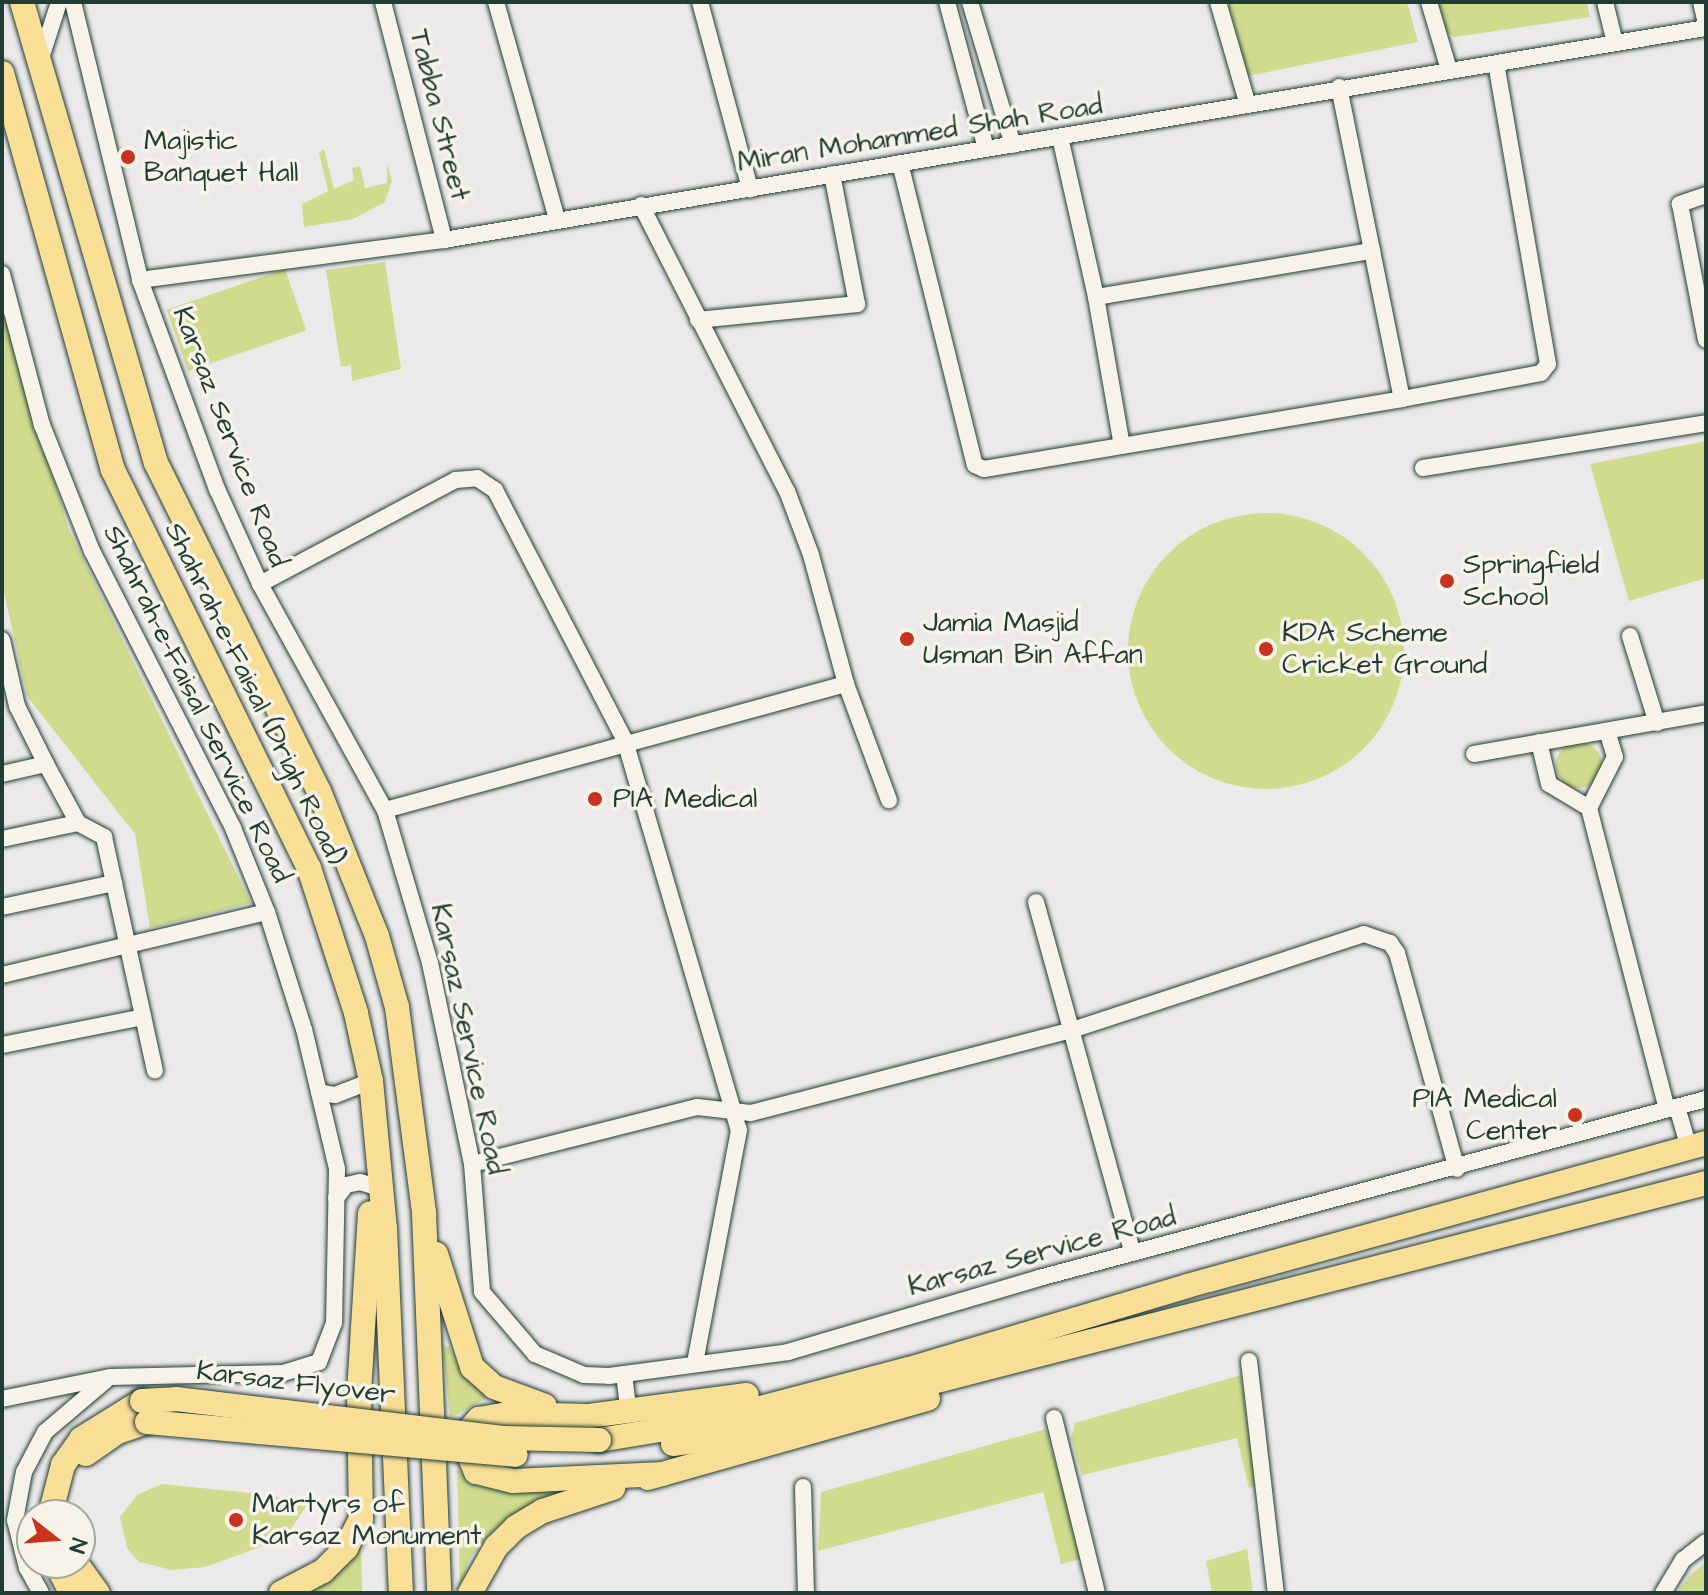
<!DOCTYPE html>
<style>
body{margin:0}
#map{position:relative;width:1708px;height:1595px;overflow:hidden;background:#ece9ea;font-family:"Architects Daughter",sans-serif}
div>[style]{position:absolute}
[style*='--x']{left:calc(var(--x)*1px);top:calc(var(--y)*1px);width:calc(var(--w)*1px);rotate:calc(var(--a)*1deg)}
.green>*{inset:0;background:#d0db8e;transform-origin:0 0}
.round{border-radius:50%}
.roads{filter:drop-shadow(0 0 2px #1f3d34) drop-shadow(0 0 2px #1f3d34)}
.minor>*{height:16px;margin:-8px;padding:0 8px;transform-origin:8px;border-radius:8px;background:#f7f3e8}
.highway>*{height:24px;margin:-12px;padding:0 12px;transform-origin:12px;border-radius:12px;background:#f9df96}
.bridges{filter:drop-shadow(0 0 2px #1f3d34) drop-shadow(0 0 2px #1f3d34)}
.highway-bridge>*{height:24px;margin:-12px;padding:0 12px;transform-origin:12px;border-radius:12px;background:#f9df96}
.dots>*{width:22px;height:22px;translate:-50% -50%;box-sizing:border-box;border:4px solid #f7f3e8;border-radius:50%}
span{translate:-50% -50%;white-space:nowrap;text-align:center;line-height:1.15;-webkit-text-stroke:7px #f7f3e8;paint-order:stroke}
.street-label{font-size:28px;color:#1f3d34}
.poi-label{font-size:28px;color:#1f3d34}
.left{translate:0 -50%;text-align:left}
.right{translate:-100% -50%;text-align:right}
.frame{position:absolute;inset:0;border:4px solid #1f3d34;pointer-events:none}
.north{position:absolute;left:16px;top:1499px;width:80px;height:80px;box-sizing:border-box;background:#f7f3e8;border:2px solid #a1aaa0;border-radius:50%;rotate:107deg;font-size:22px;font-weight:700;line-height:32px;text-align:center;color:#1f3d34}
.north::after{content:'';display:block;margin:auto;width:28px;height:36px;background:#c8321e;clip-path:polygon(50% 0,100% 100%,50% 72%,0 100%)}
</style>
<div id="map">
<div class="green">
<i style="clip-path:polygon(1228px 2px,1407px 2px,1418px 42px,1248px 76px)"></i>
<i style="clip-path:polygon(1437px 2px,1587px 2px,1590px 17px,1455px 37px,1446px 32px)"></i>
<i style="clip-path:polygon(324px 149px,334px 189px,354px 180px,352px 168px,360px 166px,365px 188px,387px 183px,387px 163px,392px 181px,385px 202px,353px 219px,304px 227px,302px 204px,328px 191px,319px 153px)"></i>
<i style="clip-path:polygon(385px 262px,401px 369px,352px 381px,351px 365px,341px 367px,326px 270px)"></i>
<i style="left:285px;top:269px;width:65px;height:125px;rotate:71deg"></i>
<i style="clip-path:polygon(2px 305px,69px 530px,251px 903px,150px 928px,135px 834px,27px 696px,2px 583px)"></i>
<i style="clip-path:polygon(1706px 441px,1706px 578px,1629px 601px,1590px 464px)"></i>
<i class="round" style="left:1128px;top:513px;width:276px;height:276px"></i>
<i class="round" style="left:1556px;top:742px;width:46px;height:46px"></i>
<i style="clip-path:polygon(449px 1346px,457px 1362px,491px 1396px,450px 1418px,443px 1348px)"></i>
<i style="clip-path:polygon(1241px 1375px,1256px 1486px,1249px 1488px,1237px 1438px,1082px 1475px,1071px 1438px,1075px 1423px)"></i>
<i style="clip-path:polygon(1046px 1429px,1082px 1559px,1061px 1564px,1043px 1492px,818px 1551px,821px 1492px)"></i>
<i style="clip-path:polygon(457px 1469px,477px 1484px,565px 1488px,512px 1515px,489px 1535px,470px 1558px,460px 1586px)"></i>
<i style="clip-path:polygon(162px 1484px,251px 1493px,309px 1502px,285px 1538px,205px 1567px,172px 1570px,139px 1562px,127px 1548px,120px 1517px,137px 1495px)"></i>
<i style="clip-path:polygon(361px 1537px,362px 1593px,302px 1593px)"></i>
<i style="clip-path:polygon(1247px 1549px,1253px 1592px,1212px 1593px,1206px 1561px)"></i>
<i style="clip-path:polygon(1706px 1562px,1706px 1593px,1677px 1593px,1690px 1575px)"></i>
</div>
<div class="roads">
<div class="minor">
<i style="--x:73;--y:2;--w:286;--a:76.4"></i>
<i style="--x:140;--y:280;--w:223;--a:69.8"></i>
<i style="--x:217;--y:489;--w:104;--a:65.6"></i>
<i style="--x:260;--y:584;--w:258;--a:61.1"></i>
<i style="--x:385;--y:810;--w:159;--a:73.6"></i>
<i style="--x:430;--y:963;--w:205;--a:78.2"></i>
<i style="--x:472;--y:1164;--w:128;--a:85.5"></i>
<i style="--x:482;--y:1292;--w:82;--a:49.5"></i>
<i style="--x:535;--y:1354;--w:53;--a:23.2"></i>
<i style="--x:584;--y:1375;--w:25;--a:2"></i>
<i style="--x:609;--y:1376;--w:181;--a:-7.6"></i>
<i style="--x:788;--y:1352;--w:262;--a:-16.4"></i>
<i style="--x:1039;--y:1278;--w:691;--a:-15.02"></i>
<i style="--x:383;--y:2;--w:246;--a:75.6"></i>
<i style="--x:496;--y:2;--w:225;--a:74.3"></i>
<i style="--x:700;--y:2;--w:194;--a:75"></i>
<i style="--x:947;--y:2;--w:152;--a:75.1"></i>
<i style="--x:970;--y:2;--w:149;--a:73.3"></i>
<i style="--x:1218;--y:2;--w:107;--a:73.8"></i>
<i style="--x:1429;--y:2;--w:71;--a:73.6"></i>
<i style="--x:1605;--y:2;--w:42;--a:76.3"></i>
<i style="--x:1701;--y:2;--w:22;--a:77"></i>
<i style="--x:40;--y:61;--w:62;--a:-72.1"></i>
<i style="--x:1339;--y:87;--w:318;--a:78.6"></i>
<i style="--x:1060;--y:137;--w:164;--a:77.3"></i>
<i style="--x:1096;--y:297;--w:151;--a:80.1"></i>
<i style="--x:900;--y:163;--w:311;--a:76.1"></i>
<i style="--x:975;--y:465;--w:10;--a:24"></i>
<i style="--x:984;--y:469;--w:424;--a:-9.5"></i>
<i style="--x:1402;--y:399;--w:141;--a:-10.6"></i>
<i style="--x:1541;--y:373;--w:11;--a:-52"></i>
<i style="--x:1548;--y:364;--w:305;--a:-99.8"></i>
<i style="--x:1706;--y:195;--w:28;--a:161"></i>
<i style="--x:1680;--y:204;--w:138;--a:79.2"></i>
<i style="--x:641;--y:205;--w:321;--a:63"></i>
<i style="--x:787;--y:491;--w:68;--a:69.4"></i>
<i style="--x:811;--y:555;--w:134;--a:74.8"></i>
<i style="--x:846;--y:684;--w:124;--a:69.7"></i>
<i style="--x:2;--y:274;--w:156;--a:75.2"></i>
<i style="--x:42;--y:425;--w:136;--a:68.4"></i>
<i style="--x:92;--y:551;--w:311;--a:63"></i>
<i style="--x:233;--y:828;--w:91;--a:68"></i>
<i style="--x:267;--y:912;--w:123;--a:72.5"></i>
<i style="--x:304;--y:1029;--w:144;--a:76.7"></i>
<i style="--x:337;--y:1169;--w:154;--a:91.1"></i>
<i style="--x:334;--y:1323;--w:42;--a:111"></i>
<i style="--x:319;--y:1362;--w:38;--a:163"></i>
<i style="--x:283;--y:1373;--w:173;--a:178.7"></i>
<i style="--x:110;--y:1377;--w:110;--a:168.5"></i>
<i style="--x:140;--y:280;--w:307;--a:-7.5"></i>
<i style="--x:444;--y:240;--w:1280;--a:-9.54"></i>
<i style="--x:1096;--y:297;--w:280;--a:-9.5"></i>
<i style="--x:698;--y:320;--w:160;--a:-5.7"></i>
<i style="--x:857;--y:304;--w:132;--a:-100.9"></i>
<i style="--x:1423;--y:468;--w:287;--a:-9"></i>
<i style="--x:260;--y:584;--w:222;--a:-28"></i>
<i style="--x:456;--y:480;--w:21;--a:-5"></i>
<i style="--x:477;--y:478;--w:22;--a:34"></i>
<i style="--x:495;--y:490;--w:283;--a:62.6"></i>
<i style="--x:625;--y:741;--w:405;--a:73.7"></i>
<i style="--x:739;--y:1130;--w:237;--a:100.7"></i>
<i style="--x:1630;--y:636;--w:91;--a:72.8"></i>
<i style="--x:2;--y:640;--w:68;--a:77.2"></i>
<i style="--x:17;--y:706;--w:65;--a:63.4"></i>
<i style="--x:1539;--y:742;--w:43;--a:76.6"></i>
<i style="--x:1549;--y:784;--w:47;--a:31"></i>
<i style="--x:1589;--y:808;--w:311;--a:75.5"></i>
<i style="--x:1474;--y:754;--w:236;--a:-10"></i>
<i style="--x:2;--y:774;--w:45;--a:-12.8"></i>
<i style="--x:46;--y:764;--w:67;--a:61.5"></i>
<i style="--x:78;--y:823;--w:30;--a:28"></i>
<i style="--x:104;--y:837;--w:239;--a:77.7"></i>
<i style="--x:1589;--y:808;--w:57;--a:-63"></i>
<i style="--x:1615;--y:757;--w:27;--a:-107"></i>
<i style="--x:385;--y:810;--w:478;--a:-15.3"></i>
<i style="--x:2;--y:839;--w:78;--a:-11.9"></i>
<i style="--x:1036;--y:902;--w:364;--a:74.6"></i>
<i style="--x:2;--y:907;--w:115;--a:-12.1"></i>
<i style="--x:2;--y:975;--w:272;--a:-13.4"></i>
<i style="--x:2;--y:1045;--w:144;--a:-11.2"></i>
<i style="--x:319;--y:1092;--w:16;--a:11"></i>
<i style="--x:335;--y:1095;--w:39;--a:-21"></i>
<i style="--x:1677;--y:1107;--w:43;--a:73.7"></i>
<i style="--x:472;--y:1164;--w:232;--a:-14.2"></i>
<i style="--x:697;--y:1107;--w:54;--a:6.3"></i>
<i style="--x:751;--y:1113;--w:332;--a:-14.5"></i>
<i style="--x:1072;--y:1030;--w:307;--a:-18.2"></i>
<i style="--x:1364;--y:934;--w:28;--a:19"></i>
<i style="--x:1390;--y:943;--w:12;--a:55"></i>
<i style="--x:1397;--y:953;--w:224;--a:74.5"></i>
<i style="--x:336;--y:1198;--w:16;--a:-52"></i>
<i style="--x:346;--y:1185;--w:14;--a:-12"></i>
<i style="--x:360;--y:1182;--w:21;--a:17"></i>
<i style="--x:1249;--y:1361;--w:234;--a:83.4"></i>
<i style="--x:624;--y:1374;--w:38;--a:83"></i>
<i style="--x:1054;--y:1418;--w:180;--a:76.2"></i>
<i style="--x:803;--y:1487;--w:106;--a:88.4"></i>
<i style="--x:41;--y:1593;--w:29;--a:-119"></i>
<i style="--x:27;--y:1568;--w:49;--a:-104"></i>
<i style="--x:15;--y:1520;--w:49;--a:-79.4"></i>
<i style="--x:24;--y:1472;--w:45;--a:-62.3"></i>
<i style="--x:45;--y:1432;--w:79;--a:-40.4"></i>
<i style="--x:1663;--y:1593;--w:39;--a:-59"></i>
<i style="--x:1683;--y:1560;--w:29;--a:-38"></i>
</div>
<div class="highway">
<i style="--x:22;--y:2;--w:480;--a:73.8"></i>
<i style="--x:156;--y:463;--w:366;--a:63.6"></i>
<i style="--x:319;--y:791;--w:156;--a:68.2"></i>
<i style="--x:377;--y:936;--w:74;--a:74.3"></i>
<i style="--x:397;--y:1007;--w:208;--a:82.5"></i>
<i style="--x:424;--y:1213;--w:380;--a:87.7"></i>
<i style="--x:2;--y:73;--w:412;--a:74.4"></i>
<i style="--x:113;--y:470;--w:444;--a:63.8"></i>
<i style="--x:309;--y:868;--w:152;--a:72"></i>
<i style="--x:356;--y:1013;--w:70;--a:77.6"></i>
<i style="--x:371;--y:1081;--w:148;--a:84.6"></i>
<i style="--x:385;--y:1228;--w:365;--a:87.5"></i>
<i style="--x:436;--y:1254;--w:119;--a:72.3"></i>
<i style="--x:472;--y:1367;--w:30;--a:42"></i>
<i style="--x:494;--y:1387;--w:54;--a:20.4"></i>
<i style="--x:599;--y:1440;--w:105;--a:-9.3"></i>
<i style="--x:703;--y:1423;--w:213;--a:-14.7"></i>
<i style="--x:909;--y:1369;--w:290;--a:-16.6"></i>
<i style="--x:1187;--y:1286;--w:538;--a:-15.4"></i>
<i style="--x:673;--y:1444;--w:42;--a:-8.1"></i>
<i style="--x:715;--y:1438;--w:1023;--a:-14.43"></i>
<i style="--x:86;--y:1454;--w:39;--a:-35"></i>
<i style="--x:118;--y:1432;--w:31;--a:-19"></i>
<i style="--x:663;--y:1474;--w:150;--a:177.3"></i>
<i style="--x:513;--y:1481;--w:38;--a:-166"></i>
<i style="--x:476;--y:1472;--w:23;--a:-113"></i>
<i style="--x:467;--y:1451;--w:21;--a:-85"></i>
<i style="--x:469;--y:1430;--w:15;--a:-48"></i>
<i style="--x:479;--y:1419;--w:29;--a:-10"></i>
<i style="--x:508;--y:1414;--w:81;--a:1.4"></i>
<i style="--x:589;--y:1416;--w:159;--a:-7.6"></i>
<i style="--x:648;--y:1478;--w:291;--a:-15.8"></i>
<i style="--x:50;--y:1515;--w:52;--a:-75.4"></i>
<i style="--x:63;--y:1465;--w:32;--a:-55"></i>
<i style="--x:81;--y:1439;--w:72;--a:-31.9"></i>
<i style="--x:56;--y:1563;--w:34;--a:63"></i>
<i style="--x:76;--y:1563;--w:37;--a:54"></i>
<i style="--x:281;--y:1593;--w:47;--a:-27.6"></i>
<i style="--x:323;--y:1571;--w:33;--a:-45"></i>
<i style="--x:346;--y:1548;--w:33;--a:-63"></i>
<i style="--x:361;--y:1519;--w:126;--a:-90.9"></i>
<i style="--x:359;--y:1393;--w:180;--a:-86.5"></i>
<i style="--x:470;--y:1593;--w:53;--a:-60.5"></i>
<i style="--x:496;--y:1547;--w:28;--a:-45"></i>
<i style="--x:516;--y:1527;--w:31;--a:-31"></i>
<i style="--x:543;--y:1511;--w:74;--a:-18.2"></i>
</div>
</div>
<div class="bridges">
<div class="highway-bridge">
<i style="--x:142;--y:1401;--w:34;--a:-3"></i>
<i style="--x:176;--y:1399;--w:329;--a:6.8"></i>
<i style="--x:503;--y:1438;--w:96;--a:1.2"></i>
<i style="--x:147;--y:1422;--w:370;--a:5.1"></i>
</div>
</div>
<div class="dots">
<i style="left:128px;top:157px;background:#c8321e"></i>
<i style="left:1447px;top:581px;background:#c8321e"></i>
<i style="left:907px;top:639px;background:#c8321e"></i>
<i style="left:1266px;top:649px;background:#c8321e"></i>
<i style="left:595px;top:799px;background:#c8321e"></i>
<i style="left:1575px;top:1115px;background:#c8321e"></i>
<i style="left:236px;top:1520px;background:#c8321e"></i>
</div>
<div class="street-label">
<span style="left:439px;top:115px;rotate:76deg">Tabba Street</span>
<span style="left:920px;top:134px;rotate:-9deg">Miran Mohammed Shah Road</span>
<span style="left:230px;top:437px;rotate:69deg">Karsaz Service Road</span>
<span style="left:255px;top:694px;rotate:64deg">Shahrah-e-Faisal (Drigh Road)</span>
<span style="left:197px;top:704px;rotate:64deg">Shahrah-e-Faisal Service Road</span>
<span style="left:468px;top:1039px;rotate:78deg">Karsaz Service Road</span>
<span style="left:1042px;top:1252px;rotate:-15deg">Karsaz Service Road</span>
<span style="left:296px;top:1383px;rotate:7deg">Karsaz Flyover</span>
</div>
<div class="poi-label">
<span class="left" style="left:144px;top:157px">Majistic<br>Banquet Hall</span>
<span class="left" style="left:1463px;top:581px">Springfield<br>School</span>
<span class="left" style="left:923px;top:639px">Jamia Masjid<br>Usman Bin Affan</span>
<span class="left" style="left:1282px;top:649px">KDA Scheme<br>Cricket Ground</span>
<span class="left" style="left:613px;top:799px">PIA Medical</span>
<span class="right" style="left:1557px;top:1115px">PIA Medical<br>Center</span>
<span class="left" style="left:252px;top:1520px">Martyrs of<br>Karsaz Monument</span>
</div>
<div class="frame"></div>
<div class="north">N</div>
</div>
